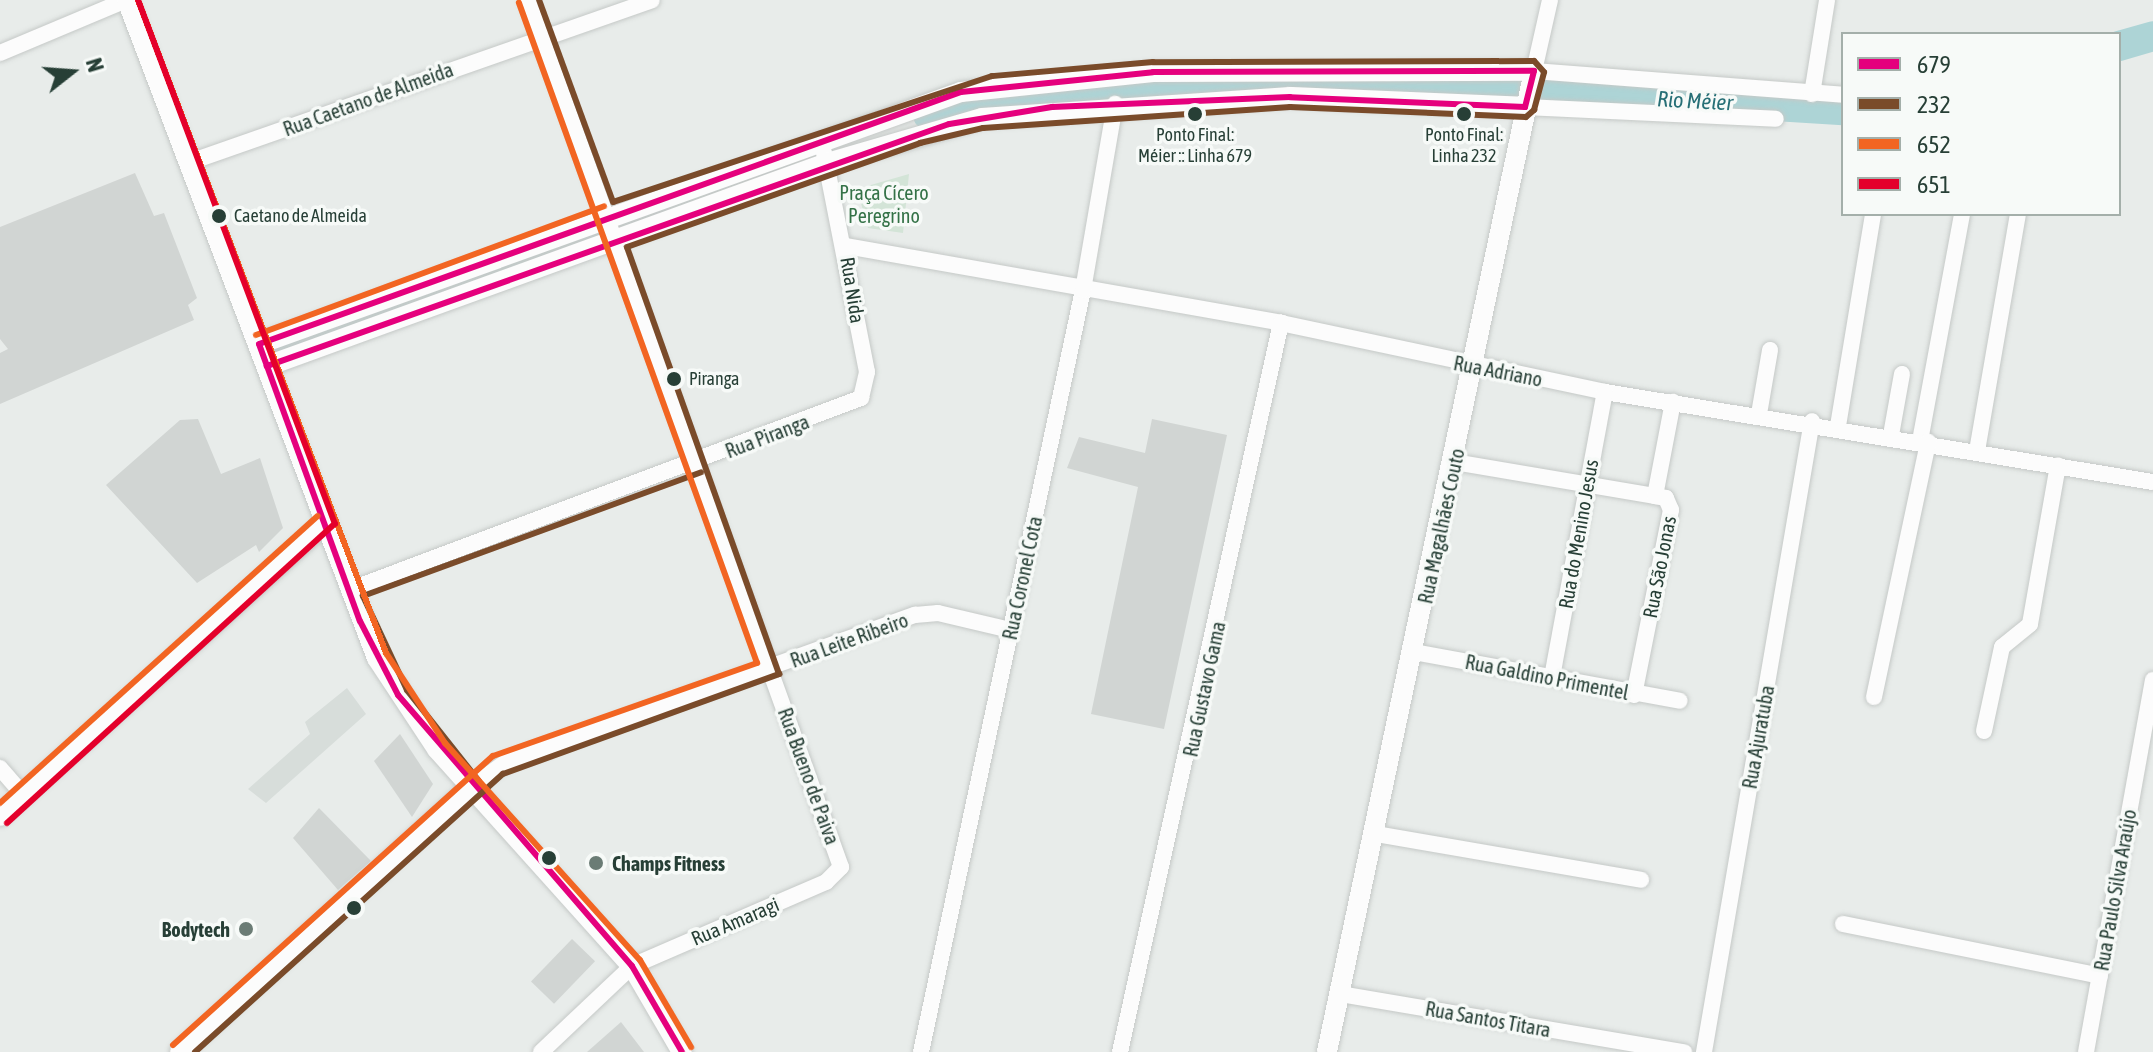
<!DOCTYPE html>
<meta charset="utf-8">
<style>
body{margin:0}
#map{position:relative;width:2153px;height:1052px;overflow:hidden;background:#e8ecea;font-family:"Asap Condensed",sans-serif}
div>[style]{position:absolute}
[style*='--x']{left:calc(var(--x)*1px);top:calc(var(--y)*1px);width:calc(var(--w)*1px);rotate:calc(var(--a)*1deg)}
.built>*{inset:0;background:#d7ddda}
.green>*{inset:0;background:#d3e4d7}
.river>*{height:30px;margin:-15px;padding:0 15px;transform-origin:15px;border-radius:15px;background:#add4d6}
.building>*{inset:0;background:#d1d5d3;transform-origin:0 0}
.roads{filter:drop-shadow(0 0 2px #c5c9c7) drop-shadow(0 0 2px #c5c9c7)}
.minor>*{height:16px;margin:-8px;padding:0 8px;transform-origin:8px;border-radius:8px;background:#fcfcfc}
.tertiary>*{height:20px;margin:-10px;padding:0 10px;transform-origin:10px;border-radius:10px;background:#fcfcfc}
.bus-1>*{height:6px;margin:-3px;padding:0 3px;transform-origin:3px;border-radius:3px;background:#e5007d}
.bus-2>*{height:6px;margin:-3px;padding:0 3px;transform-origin:3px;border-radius:3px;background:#7a4b2a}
.bus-3>*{height:6px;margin:-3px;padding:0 3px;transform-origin:3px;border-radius:3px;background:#f26522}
.bus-4>*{height:6px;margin:-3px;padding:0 3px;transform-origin:3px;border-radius:3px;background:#e4002b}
.dots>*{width:22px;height:22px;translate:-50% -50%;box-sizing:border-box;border:4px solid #f7faf8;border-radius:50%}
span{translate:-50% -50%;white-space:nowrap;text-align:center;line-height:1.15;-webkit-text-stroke:7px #f7faf8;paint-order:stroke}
.bus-label{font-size:18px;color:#273f36}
.left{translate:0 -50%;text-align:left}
.street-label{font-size:20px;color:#273f36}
.park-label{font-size:20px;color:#347247}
.poi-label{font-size:20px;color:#273f36;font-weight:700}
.right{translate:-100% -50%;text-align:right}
.water-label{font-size:22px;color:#266f76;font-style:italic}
.legend{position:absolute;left:1841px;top:32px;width:280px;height:184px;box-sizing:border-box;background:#f7faf8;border:2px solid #a4afaa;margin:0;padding:10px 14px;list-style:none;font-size:24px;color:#273f36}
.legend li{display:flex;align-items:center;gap:16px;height:40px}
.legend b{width:40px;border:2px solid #a4afaa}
.north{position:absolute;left:32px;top:32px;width:80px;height:80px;-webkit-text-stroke:6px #f7faf8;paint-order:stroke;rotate:73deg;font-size:22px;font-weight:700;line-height:32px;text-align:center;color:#273f36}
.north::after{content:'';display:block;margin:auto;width:28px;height:36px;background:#273f36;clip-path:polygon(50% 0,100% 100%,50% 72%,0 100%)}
</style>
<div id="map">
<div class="built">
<i style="clip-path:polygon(347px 688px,366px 714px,266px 803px,248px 789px,310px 734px,305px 722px)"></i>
</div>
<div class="green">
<i style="clip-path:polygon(909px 174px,903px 233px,868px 228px,857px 189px)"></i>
</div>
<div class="river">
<i style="--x:2119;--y:46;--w:35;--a:-16"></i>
<i style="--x:1546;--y:92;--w:298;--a:3.5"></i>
<i style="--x:928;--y:115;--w:194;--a:-8.6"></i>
<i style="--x:1120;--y:86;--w:393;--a:0.6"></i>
<i style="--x:627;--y:223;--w:166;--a:-19.7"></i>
<i style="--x:287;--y:346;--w:329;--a:-19.9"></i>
</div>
<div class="building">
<i style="clip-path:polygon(135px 173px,154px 216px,164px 213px,197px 298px,188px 305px,194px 320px,0 404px,0 353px,8px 349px,0 339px,0 227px)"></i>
<i style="clip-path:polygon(198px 419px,221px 474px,260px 458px,283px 528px,259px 552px,256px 545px,197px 583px,106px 485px,180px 420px)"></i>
<i style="clip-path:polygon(1152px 419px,1227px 435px,1164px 729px,1091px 714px,1138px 487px,1067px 468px,1079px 437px,1145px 453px)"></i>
<i style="clip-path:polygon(400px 734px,433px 784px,412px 817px,374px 761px)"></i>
<i style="clip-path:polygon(319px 808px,371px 861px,338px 890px,293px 838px)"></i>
<i style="left:572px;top:939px;width:32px;height:59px;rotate:44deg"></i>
<i style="clip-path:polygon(621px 1022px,644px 1052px,587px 1052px)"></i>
</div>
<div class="roads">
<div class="minor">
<i style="--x:528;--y:0;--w:922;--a:70.15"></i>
<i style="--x:841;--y:867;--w:21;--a:135"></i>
<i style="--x:826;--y:882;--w:211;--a:156.6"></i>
<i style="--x:632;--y:966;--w:125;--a:136.6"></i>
<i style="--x:1550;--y:0;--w:73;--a:102.7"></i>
<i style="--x:1534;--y:71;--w:310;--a:4.4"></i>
<i style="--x:0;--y:53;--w:137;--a:-22.8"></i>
<i style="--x:1812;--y:94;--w:95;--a:-80.9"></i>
<i style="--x:1525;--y:107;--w:251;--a:2.7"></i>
<i style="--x:193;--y:161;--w:486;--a:-19.3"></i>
<i style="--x:846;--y:246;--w:442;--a:10"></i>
<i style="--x:1281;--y:323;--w:331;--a:12"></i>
<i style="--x:1605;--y:392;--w:555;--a:9.33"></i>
<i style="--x:1759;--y:414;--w:65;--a:-80.2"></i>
<i style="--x:1838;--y:426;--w:215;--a:-80.6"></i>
<i style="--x:1891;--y:435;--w:62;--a:-79.8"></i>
<i style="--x:1920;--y:441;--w:231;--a:-79.5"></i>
<i style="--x:1977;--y:451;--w:241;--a:-80.2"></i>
<i style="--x:1454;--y:462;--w:204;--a:9.6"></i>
<i style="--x:349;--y:590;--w:547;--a:-20.56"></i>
<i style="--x:861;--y:398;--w:27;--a:-77"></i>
<i style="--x:867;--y:372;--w:224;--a:-101.1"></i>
<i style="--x:1414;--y:652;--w:270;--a:10.4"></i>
<i style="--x:1552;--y:677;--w:290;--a:-79.5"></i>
<i style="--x:1634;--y:695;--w:189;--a:-78.7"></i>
<i style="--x:1671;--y:510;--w:13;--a:-113"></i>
<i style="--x:1666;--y:498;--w:11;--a:-170"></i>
<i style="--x:1655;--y:496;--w:96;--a:-79.2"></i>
<i style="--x:1874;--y:697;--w:261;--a:-78"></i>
<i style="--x:1984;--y:731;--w:86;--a:-77.9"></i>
<i style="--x:2002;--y:647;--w:36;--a:-39"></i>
<i style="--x:2030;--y:624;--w:161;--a:-80"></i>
<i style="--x:0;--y:768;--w:35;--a:49"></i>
<i style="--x:471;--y:787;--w:43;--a:-35.5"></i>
<i style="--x:506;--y:762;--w:435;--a:-19.8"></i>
<i style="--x:915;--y:615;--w:23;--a:-5"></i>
<i style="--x:938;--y:613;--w:74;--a:13.3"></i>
<i style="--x:1376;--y:834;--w:269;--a:9.8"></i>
<i style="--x:1843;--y:924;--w:262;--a:11.4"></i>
<i style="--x:1340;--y:994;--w:349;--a:9.6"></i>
<i style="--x:921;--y:1052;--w:779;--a:-78"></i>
<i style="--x:1083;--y:290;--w:189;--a:-80.2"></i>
<i style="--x:1120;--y:1052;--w:747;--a:-77.55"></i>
<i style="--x:1704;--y:1052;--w:640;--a:-80.29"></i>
<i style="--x:2086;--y:1052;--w:378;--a:-79.8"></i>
</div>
<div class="tertiary">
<i style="--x:127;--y:0;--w:704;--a:69.2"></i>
<i style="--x:377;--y:658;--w:109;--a:56.6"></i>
<i style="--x:437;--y:749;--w:292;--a:48.1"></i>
<i style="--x:632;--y:966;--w:99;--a:59.8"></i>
<i style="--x:259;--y:344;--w:746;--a:-19.75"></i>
<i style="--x:961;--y:92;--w:193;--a:-5.9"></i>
<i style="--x:1153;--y:72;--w:381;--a:-0.2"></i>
<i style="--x:1534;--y:71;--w:1003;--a:101.92"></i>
<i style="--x:267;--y:366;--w:596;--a:-19.93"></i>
<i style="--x:827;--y:163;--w:161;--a:-16.2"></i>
<i style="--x:982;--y:118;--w:309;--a:-3.9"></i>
<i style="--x:1290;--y:97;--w:235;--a:2.4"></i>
<i style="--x:0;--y:816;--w:438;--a:-42"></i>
<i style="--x:180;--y:1052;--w:394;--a:-42.3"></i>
</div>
</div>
<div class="bus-1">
<i style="--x:1534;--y:71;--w:37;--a:104"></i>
<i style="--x:1525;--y:107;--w:235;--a:-177.6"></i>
<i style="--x:1290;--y:97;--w:238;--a:177.6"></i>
<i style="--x:1052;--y:107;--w:104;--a:170.6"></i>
<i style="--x:949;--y:124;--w:724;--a:160.46"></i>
<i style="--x:267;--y:366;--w:23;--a:-110"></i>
<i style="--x:259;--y:344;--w:746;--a:-19.75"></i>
<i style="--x:961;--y:92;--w:193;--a:-5.9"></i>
<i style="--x:1153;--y:72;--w:381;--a:-0.2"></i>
<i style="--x:267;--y:366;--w:271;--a:70"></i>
<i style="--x:360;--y:621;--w:83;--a:62.8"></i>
<i style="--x:398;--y:695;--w:358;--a:49.2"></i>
<i style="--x:632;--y:966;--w:99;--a:59.8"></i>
</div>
<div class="bus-2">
<i style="--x:479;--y:781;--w:116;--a:-128.4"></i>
<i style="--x:407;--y:690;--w:104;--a:-115.1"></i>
<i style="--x:363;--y:596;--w:360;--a:-20.1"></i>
<i style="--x:195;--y:1052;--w:415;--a:-42.1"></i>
<i style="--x:503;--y:774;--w:294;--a:-19.9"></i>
<i style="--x:779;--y:674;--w:453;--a:-109.6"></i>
<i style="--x:627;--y:247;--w:311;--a:-19.5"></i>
<i style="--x:920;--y:143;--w:65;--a:-13.4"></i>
<i style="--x:983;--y:128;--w:308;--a:-3.9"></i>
<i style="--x:1290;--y:107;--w:236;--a:2.4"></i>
<i style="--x:1526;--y:117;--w:11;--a:-41"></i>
<i style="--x:1534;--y:110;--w:39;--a:-75"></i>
<i style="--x:1544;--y:72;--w:15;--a:-132"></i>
<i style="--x:1534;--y:61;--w:381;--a:179.8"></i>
<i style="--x:1153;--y:62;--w:162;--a:175"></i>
<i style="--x:992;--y:76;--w:399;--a:161.6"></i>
<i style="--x:613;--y:202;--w:215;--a:-110.1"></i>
</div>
<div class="bus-3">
<i style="--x:138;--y:0;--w:699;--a:69.2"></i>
<i style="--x:386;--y:653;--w:108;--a:56.8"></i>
<i style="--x:445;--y:743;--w:292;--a:48.1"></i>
<i style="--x:640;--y:960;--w:101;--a:59.6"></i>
<i style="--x:256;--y:335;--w:371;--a:-20.3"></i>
<i style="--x:0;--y:803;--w:428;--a:-42.1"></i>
<i style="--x:173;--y:1045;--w:431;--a:-42.1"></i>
<i style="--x:493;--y:756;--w:280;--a:-19.4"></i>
<i style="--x:757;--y:663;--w:702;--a:-109.83"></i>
</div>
<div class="bus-4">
<i style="--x:7;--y:823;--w:444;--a:-42.4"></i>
<i style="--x:335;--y:524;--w:560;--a:-110.6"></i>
</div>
<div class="dots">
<i style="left:1195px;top:114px;background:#273f36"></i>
<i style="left:1464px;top:114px;background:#273f36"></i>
<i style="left:219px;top:216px;background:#273f36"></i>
<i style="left:674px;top:379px;background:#273f36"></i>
<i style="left:549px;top:858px;background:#273f36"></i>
<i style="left:596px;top:863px;background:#6b7c75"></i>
<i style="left:354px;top:908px;background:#273f36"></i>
<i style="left:246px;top:929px;background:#6b7c75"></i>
</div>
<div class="bus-label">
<span style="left:1195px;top:146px">Ponto Final:<br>Méier :: Linha 679</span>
<span style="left:1464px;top:146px">Ponto Final:<br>Linha 232</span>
<span class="left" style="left:234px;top:216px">Caetano de Almeida</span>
<span class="left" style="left:689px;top:379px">Piranga</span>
</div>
<div class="street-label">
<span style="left:368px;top:99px;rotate:-20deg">Rua Caetano de Almeida</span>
<span style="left:853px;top:290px;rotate:81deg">Rua Nida</span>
<span style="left:1498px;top:371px;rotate:11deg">Rua Adriano</span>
<span style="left:767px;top:436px;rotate:-21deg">Rua Piranga</span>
<span style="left:1441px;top:526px;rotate:-78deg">Rua Magalhães Couto</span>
<span style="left:1578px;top:534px;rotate:-80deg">Rua do Menino Jesus</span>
<span style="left:1659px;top:567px;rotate:-79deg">Rua São Jonas</span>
<span style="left:1022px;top:578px;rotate:-78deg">Rua Coronel Cota</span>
<span style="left:849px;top:640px;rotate:-20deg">Rua Leite Ribeiro</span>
<span style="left:1547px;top:677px;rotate:11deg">Rua Galdino Primentel</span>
<span style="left:1204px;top:689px;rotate:-78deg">Rua Gustavo Gama</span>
<span style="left:1758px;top:737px;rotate:-80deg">Rua Ajuratuba</span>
<span style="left:809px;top:776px;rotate:70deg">Rua Bueno de Paiva</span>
<span style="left:2115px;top:890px;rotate:-80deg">Rua Paulo Silva Araújo</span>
<span style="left:735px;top:921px;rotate:-23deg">Rua Amaragi</span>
<span style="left:1488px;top:1019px;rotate:10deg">Rua Santos Titara</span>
</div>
<div class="park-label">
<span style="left:884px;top:204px">Praça Cícero<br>Peregrino</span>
</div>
<div class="poi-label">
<span class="left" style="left:612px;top:863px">Champs Fitness</span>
<span class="right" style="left:230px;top:929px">Bodytech</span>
</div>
<div class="water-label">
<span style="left:1695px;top:101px;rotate:3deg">Rio Méier</span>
</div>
<ul class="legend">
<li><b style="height:10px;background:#e5007d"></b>679</li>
<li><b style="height:10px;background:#7a4b2a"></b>232</li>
<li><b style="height:10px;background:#f26522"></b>652</li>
<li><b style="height:10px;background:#e4002b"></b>651</li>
</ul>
<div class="north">N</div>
</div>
